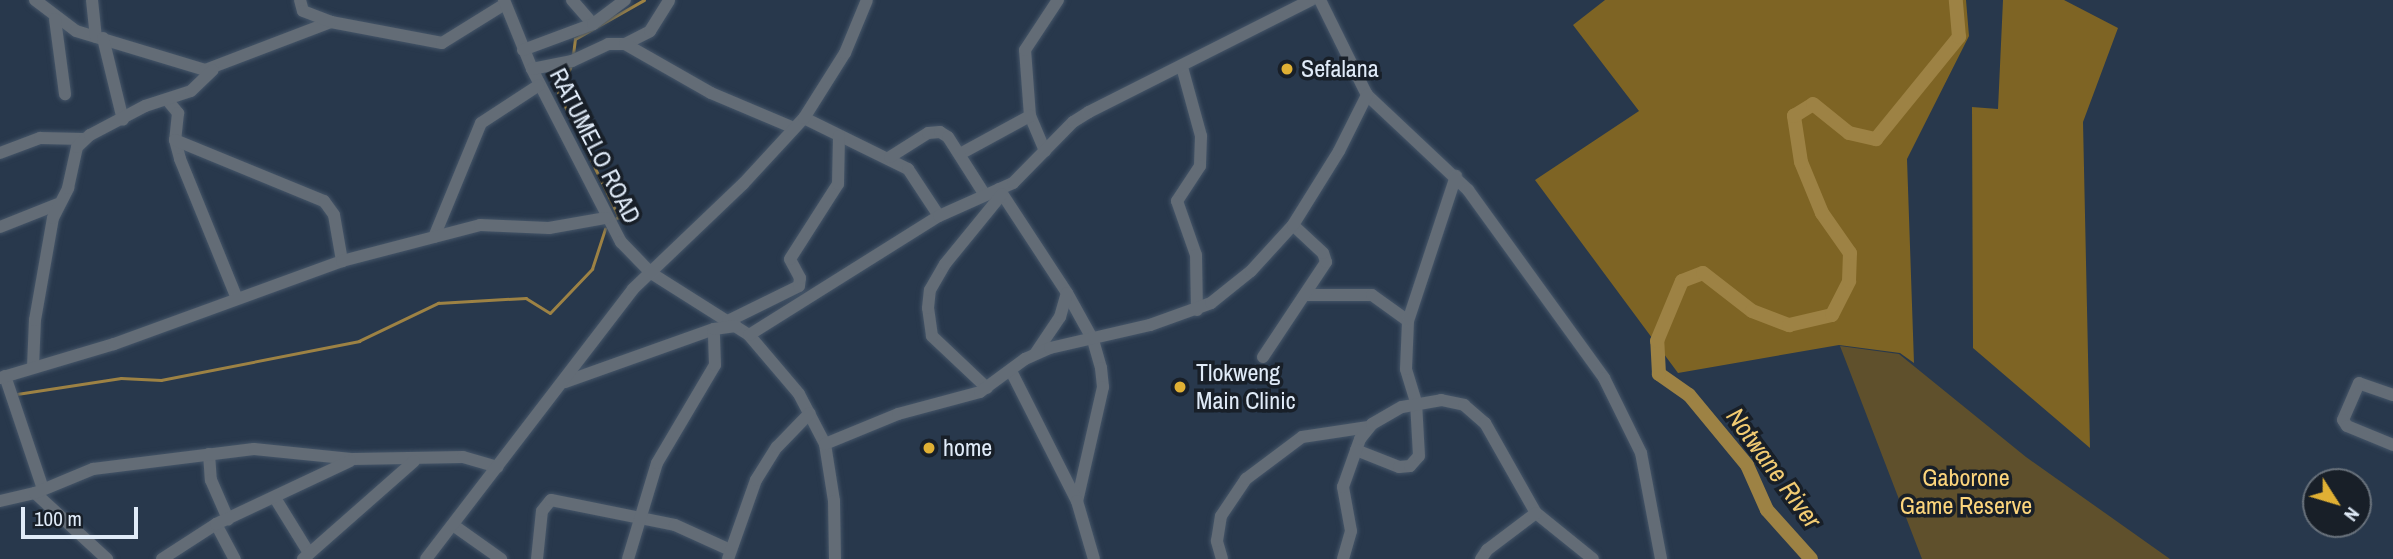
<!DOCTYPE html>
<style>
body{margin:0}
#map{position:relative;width:2393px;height:559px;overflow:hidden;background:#28384c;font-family:"Archivo Narrow",sans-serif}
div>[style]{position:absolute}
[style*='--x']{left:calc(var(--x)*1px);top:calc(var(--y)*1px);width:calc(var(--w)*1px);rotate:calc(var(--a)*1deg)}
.green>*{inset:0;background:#5f502c}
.forest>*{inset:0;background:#7e6424}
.stream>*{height:2.5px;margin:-1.25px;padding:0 1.25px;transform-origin:1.25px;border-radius:1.25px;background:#9d8244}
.river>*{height:14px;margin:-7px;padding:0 7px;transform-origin:7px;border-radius:7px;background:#9d8244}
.roads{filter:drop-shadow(0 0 2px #455568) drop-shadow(0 0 2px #455568)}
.minor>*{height:12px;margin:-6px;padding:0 6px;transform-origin:6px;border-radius:6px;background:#636c76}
.dots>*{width:19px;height:19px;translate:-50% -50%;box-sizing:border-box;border:4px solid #181f28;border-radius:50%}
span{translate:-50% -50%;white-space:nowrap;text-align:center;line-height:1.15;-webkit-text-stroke:7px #181f28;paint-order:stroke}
.poi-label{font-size:24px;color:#e0ebf8}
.left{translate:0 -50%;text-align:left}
.street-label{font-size:24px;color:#e0ebf8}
.park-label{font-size:24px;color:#fcd57c}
.water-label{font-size:26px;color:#f2cb72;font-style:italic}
.north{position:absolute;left:2302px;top:468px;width:70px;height:70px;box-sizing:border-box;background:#181f28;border:2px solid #68717b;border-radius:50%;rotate:127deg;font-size:19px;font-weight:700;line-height:28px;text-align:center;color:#e0ebf8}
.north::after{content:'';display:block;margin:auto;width:24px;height:32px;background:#e0b034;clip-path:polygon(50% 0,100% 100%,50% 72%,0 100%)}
.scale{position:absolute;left:21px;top:507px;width:117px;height:32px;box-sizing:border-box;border:4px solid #e0ebf8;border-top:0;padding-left:9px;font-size:21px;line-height:24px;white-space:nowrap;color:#e0ebf8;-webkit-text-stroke:5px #181f28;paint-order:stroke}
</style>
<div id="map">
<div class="green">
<i style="clip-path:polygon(1840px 346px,1899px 354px,2026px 457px,2170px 559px,1922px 559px)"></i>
</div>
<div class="forest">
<i style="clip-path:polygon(1605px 0,1966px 0,1969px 36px,1907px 159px,1914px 363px,1900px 353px,1839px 345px,1678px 373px,1535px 180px,1639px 111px,1573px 25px)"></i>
<i style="clip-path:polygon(2003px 0,2064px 0,2118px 28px,2083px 122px,2090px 448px,1973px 348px,1972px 107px,1998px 109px)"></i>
</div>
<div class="stream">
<i style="--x:573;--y:55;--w:16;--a:-83"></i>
<i style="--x:575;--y:39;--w:79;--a:-29.5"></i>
<i style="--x:572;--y:65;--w:31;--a:115"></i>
<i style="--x:559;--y:93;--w:138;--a:64.2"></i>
<i style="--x:619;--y:217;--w:7;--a:146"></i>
<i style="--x:17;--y:394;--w:105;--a:-8.7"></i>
<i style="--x:121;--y:378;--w:40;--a:2.9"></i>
<i style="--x:161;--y:380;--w:202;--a:-11.1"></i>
<i style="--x:359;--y:341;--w:88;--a:-25.7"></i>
<i style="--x:438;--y:303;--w:88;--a:-3.3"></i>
<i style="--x:526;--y:298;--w:28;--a:32"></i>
<i style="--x:550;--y:313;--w:61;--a:-46.3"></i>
<i style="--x:592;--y:269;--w:42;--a:-72"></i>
</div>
<div class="river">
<i style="--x:1811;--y:559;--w:66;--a:-131.9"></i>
<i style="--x:1767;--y:510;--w:49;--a:-114"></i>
<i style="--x:1747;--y:465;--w:91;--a:-129.6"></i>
<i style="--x:1689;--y:395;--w:37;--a:-145"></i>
<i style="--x:1659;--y:374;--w:33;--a:-93"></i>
<i style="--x:1657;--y:341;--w:65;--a:-67.4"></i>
<i style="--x:1682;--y:281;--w:22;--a:-21"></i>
<i style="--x:1703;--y:273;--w:62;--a:37.8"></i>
<i style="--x:1752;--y:311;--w:40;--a:21"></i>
<i style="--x:1789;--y:325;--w:44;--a:-13.1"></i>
<i style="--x:1832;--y:315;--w:38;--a:-63"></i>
<i style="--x:1849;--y:281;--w:28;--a:-88"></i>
<i style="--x:1850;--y:253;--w:49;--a:-125"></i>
<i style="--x:1822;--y:213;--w:55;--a:-112.4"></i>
<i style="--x:1801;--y:162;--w:47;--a:-98.7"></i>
<i style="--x:1794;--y:116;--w:22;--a:-32"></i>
<i style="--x:1813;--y:104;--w:46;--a:38.9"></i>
<i style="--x:1849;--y:133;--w:28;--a:13"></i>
<i style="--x:1876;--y:139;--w:132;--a:-50.9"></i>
<i style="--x:1959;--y:37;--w:37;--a:-95"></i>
</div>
<div class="roads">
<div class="minor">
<i style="--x:35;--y:0;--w:51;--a:37.1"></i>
<i style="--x:76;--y:31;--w:135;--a:16.8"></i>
<i style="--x:205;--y:70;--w:135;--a:-20.9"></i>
<i style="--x:331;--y:22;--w:113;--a:10.7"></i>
<i style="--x:442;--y:43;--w:74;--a:-31.8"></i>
<i style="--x:92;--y:0;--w:37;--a:84"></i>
<i style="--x:300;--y:0;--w:11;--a:75"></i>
<i style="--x:303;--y:11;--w:30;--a:21"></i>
<i style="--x:504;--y:0;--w:74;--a:67.9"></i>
<i style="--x:532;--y:69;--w:195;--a:62.8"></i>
<i style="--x:621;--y:242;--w:43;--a:45.9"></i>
<i style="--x:651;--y:273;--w:116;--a:32.3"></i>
<i style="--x:749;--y:335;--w:77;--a:49.7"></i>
<i style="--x:799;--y:394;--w:56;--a:62.5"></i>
<i style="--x:825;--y:444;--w:58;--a:81"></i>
<i style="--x:834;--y:501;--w:58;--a:89"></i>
<i style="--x:572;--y:0;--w:32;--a:49"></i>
<i style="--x:1320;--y:0;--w:106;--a:63.7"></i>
<i style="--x:1367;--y:95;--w:139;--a:43.2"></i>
<i style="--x:1468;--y:190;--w:232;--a:54.1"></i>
<i style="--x:1604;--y:378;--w:84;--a:63.7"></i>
<i style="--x:1641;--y:453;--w:108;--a:79.3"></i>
<i style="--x:55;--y:19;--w:76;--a:82.4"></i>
<i style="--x:103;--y:38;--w:84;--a:76.3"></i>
<i style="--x:625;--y:44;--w:28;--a:-27"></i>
<i style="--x:650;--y:31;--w:36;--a:-58"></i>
<i style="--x:523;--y:50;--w:75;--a:-20.4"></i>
<i style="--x:593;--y:24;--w:40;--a:-37"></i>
<i style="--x:1182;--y:67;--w:72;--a:74.6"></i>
<i style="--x:1201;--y:136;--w:30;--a:92"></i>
<i style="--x:1200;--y:166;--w:42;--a:123.3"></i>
<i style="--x:1177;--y:201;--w:57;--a:70.6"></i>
<i style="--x:1196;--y:255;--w:55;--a:89"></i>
<i style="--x:532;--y:69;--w:41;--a:-11.3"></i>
<i style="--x:572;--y:61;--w:40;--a:-25"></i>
<i style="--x:608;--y:44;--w:17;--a:0"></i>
<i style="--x:625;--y:44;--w:99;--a:29.7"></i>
<i style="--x:711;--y:93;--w:90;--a:22.9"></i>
<i style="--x:168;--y:101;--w:16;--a:50"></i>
<i style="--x:178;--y:113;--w:27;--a:96"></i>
<i style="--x:175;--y:140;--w:20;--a:75"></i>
<i style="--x:180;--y:159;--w:148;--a:67.8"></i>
<i style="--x:804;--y:118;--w:116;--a:26.1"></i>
<i style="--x:908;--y:169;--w:56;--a:56.6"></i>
<i style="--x:175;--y:140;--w:161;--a:22.3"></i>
<i style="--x:324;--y:201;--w:17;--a:54"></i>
<i style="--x:334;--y:215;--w:47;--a:80.1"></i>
<i style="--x:1045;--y:151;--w:38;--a:-113"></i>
<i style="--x:1030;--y:116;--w:66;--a:-94.3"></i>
<i style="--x:1025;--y:50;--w:60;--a:-56.6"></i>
<i style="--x:0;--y:153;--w:43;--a:-20.6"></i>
<i style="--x:40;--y:138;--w:44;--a:1.3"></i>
<i style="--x:960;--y:154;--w:80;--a:-28.5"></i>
<i style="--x:890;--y:157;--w:45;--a:-32.3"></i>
<i style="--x:928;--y:133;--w:12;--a:-5"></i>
<i style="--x:940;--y:132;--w:9;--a:32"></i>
<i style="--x:948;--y:137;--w:69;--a:57.5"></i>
<i style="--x:999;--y:189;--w:124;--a:56.8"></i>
<i style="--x:1067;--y:293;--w:54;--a:61"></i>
<i style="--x:1093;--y:340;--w:29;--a:74"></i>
<i style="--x:1101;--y:368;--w:19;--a:84"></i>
<i style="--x:1103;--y:387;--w:117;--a:102.8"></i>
<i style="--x:0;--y:227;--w:62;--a:-21.6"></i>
<i style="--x:434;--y:237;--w:123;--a:-67.6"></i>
<i style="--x:481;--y:123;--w:69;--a:-33.2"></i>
<i style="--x:1305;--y:295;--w:67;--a:0"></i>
<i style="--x:1372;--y:295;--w:44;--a:35.8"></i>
<i style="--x:728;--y:321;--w:79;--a:-26.2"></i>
<i style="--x:799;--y:286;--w:8;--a:-83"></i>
<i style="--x:800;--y:278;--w:21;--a:-118"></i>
<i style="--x:790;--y:259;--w:89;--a:-57.4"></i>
<i style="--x:838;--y:184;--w:48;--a:-88.8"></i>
<i style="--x:749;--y:335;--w:224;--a:-32.1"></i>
<i style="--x:939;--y:216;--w:81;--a:-24"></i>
<i style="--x:1013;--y:183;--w:86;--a:-45.5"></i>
<i style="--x:1073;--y:122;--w:19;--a:-32"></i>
<i style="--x:1089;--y:112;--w:249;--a:-26.8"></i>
<i style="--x:1035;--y:354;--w:45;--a:-56"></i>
<i style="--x:1060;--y:317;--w:25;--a:-74"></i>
<i style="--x:1263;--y:357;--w:114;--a:-56.4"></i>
<i style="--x:1326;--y:262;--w:9;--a:-108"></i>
<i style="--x:1323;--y:253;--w:41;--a:-137"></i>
<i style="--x:33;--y:367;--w:47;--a:-87.6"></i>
<i style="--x:35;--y:320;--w:104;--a:-80"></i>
<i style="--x:53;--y:218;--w:34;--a:-63"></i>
<i style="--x:68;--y:188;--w:42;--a:-77.6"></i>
<i style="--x:77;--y:147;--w:18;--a:-43"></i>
<i style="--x:90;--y:135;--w:62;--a:-27.8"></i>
<i style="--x:145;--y:106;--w:48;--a:-18.1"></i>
<i style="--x:191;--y:91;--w:30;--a:-44"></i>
<i style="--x:1011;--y:371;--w:146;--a:63.1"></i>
<i style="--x:1077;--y:501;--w:60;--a:73.7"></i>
<i style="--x:5;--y:376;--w:119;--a:71.4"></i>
<i style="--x:0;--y:378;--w:119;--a:-16.6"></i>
<i style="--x:114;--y:344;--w:243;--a:-20"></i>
<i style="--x:342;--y:261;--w:143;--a:-14.6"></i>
<i style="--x:480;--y:225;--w:69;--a:2.5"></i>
<i style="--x:549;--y:228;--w:58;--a:-10"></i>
<i style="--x:565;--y:382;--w:158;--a:-19.6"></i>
<i style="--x:987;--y:388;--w:76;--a:-136.6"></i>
<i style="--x:932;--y:336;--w:28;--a:-98"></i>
<i style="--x:928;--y:308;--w:18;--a:-84"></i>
<i style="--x:930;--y:290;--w:30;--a:-60"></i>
<i style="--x:945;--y:264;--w:90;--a:-50.8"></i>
<i style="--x:2393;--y:395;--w:36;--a:-161"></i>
<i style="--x:2359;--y:383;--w:40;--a:113.4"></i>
<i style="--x:2343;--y:420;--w:7;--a:56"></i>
<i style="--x:2347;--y:426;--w:50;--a:22.4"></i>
<i style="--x:825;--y:444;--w:79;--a:-22.3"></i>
<i style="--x:898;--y:414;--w:85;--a:-15"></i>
<i style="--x:980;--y:392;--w:56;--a:-36.3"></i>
<i style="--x:1025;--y:359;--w:27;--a:-24"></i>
<i style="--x:1050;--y:348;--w:103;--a:-13"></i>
<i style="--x:1150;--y:325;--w:65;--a:-19.8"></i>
<i style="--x:1211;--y:303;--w:51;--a:-38.7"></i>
<i style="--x:1251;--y:271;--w:62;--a:-47.6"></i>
<i style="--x:1293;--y:225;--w:87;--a:-58.1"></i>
<i style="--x:1339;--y:151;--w:63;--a:-63.4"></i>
<i style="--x:1356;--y:450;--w:46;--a:21.6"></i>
<i style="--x:1399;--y:467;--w:11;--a:-5"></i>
<i style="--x:1410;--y:466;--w:13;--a:-48"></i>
<i style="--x:1419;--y:456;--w:54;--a:-93.2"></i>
<i style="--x:1416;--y:402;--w:34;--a:-107"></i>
<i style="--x:1406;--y:369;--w:48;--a:-87.6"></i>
<i style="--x:1408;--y:321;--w:153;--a:-71.7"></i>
<i style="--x:209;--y:454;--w:26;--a:86"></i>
<i style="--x:211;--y:480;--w:43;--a:66.4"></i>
<i style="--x:35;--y:493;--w:98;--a:42.5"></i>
<i style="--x:275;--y:498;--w:65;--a:58.3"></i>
<i style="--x:0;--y:501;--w:36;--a:-13"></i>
<i style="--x:35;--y:493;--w:63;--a:-22.5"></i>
<i style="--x:93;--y:469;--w:162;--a:-7.1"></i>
<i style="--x:254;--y:449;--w:100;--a:5.8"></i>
<i style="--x:353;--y:459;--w:110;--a:-1"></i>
<i style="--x:463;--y:457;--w:36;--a:16"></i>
<i style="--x:216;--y:524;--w:40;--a:62"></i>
<i style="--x:453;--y:525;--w:59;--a:35.3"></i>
<i style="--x:162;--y:559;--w:64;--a:-32.9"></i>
<i style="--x:216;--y:524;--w:148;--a:-25.2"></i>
<i style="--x:303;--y:559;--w:148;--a:-41.4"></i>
<i style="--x:426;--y:559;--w:340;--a:-52.5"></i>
<i style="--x:633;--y:289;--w:152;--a:-43.7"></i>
<i style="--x:743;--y:184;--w:90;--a:-47.3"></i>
<i style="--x:804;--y:118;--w:77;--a:-57.8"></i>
<i style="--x:845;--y:53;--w:57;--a:-67.5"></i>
<i style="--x:537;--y:559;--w:48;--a:-84.1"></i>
<i style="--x:542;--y:511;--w:14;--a:-51"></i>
<i style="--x:551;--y:500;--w:126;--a:11.4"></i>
<i style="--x:675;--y:525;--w:60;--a:24.4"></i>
<i style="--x:628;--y:559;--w:100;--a:-73.2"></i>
<i style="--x:657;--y:463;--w:114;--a:-59.4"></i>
<i style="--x:715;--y:365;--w:36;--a:-92"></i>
<i style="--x:714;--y:329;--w:22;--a:-8"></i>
<i style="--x:728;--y:559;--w:84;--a:-70.5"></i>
<i style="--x:756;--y:480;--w:39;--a:-58"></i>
<i style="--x:777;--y:447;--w:47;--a:-45.9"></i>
<i style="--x:1222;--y:559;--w:19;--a:-106"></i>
<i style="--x:1217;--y:541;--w:25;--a:-81"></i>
<i style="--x:1221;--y:516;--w:45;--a:-56"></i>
<i style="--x:1246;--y:479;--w:70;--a:-36.9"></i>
<i style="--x:1302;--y:437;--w:67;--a:-8.6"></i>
<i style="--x:1343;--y:559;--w:29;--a:-74"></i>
<i style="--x:1351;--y:531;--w:45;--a:-100.3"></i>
<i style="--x:1343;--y:487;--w:51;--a:-70.5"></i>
<i style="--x:1360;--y:439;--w:19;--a:-51"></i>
<i style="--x:1372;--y:424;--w:34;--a:-30"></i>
<i style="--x:1402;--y:407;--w:40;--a:-10"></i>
<i style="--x:1441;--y:400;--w:24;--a:12"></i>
<i style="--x:1464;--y:405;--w:28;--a:41"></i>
<i style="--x:1485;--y:423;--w:103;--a:60.5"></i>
<i style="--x:1536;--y:513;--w:73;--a:38.9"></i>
<i style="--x:1481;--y:559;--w:11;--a:-56"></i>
<i style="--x:1487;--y:550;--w:61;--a:-37.1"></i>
</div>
</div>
<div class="dots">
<i style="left:1287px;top:69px;background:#e0b034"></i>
<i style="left:1180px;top:387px;background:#e0b034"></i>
<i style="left:929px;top:448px;background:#e0b034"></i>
</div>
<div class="poi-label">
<span class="left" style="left:1301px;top:69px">Sefalana</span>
<span class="left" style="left:1196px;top:387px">Tlokweng<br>Main Clinic</span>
<span class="left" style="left:943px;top:448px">home</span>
</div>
<div class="street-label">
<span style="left:595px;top:146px;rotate:63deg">RATUMELO ROAD</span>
</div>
<div class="park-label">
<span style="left:1966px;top:492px">Gaborone<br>Game Reserve</span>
</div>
<div class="water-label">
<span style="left:1774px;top:468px;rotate:54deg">Notwane River</span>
</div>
<div class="north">N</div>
<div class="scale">100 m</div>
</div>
